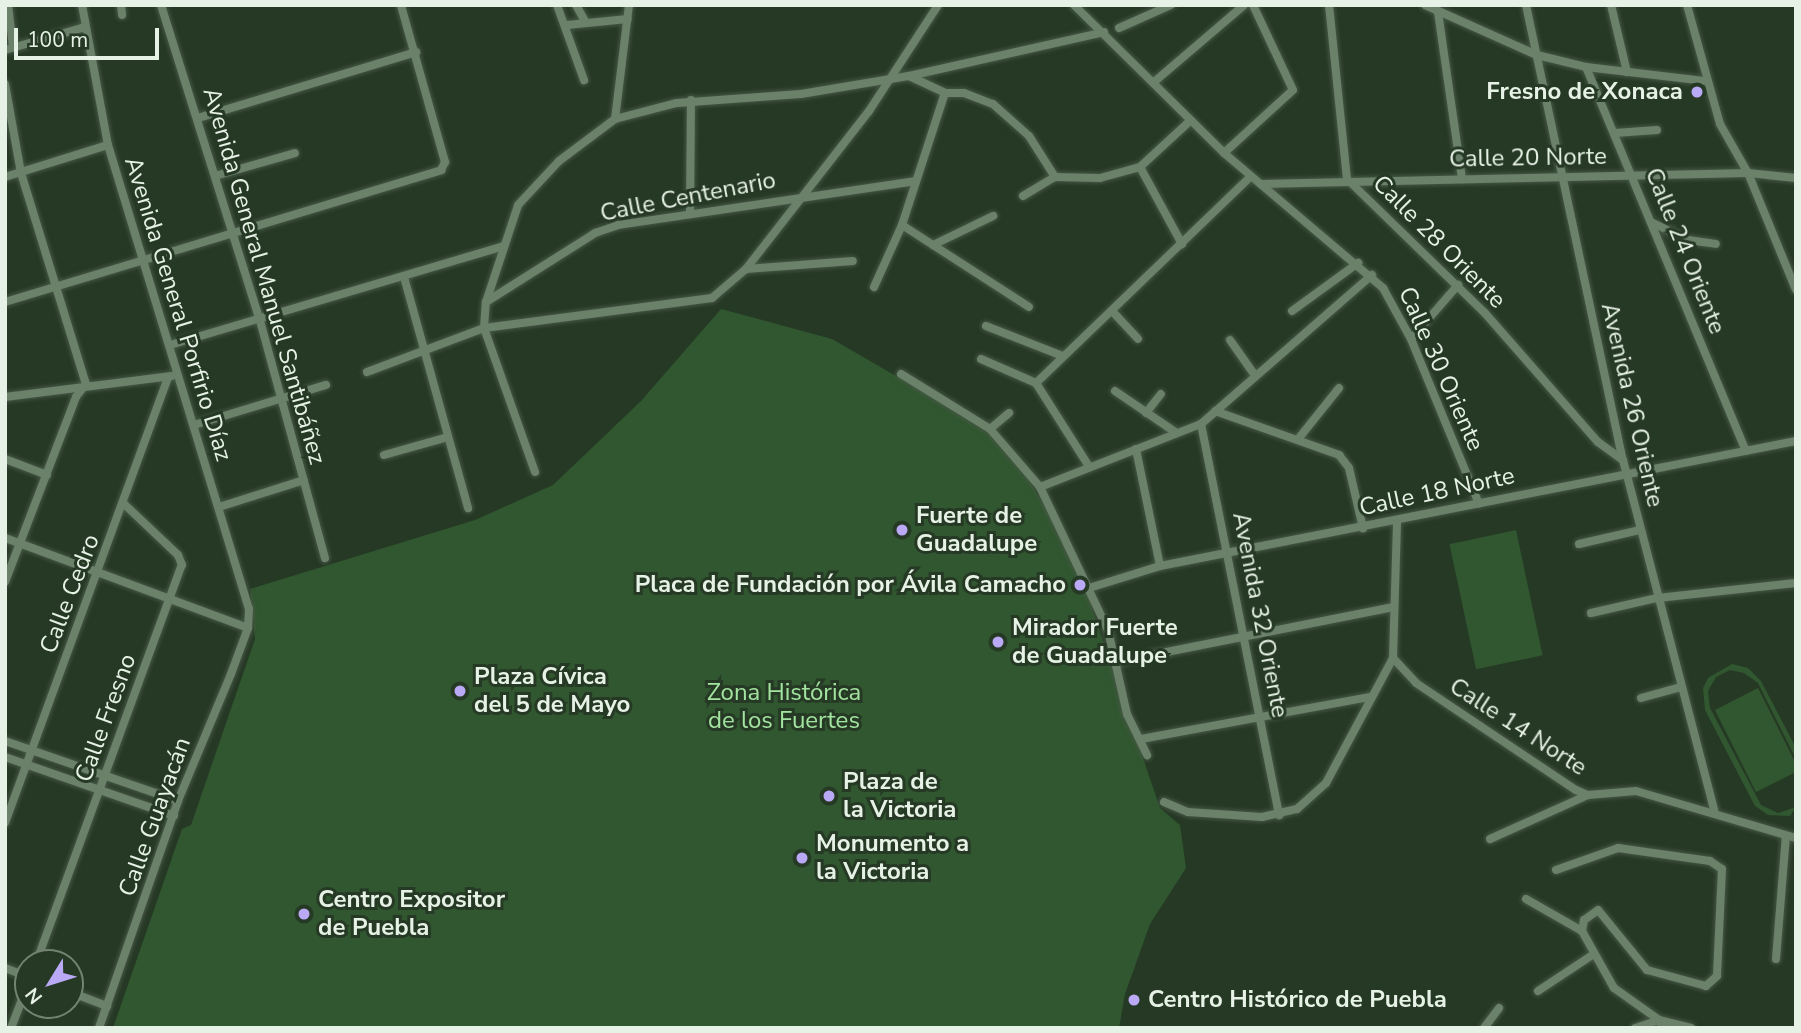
<!DOCTYPE html>
<meta charset="utf-8">
<style>
body{margin:0}
#map{position:relative;width:1801px;height:1033px;overflow:hidden;background:#263925;font-family:"Nunito Sans",sans-serif}
div>[style]{position:absolute}
[style*='--x']{left:calc(var(--x)*1px);top:calc(var(--y)*1px);width:calc(var(--w)*1px);rotate:calc(var(--a)*1deg)}
.green>*{inset:0;background:#30572f;transform-origin:0 0}
.roads{filter:drop-shadow(0 0 2px #465745) drop-shadow(0 0 2px #465745)}
.street>*{height:8px;margin:-4px;padding:0 4px;transform-origin:4px;border-radius:4px;background:#6b816a}
.dots>*{width:19px;height:19px;translate:-50% -50%;box-sizing:border-box;border:4px solid #263925;border-radius:50%}
span{translate:-50% -50%;white-space:nowrap;text-align:center;line-height:1.15;-webkit-text-stroke:6px #263925;paint-order:stroke}
.poi-label{font-size:24px;color:#e6f2e5;font-weight:700}
.right{translate:-100% -50%;text-align:right}
.left{translate:0 -50%;text-align:left}
.street-label{font-size:24px;color:#e6f2e5}
.park-label{font-size:24px;color:#a2e39f}
.frame{position:absolute;inset:0;border:7px solid #e6f2e5;pointer-events:none}
.north{position:absolute;left:14px;top:949px;width:70px;height:70px;box-sizing:border-box;background:#263925;border:2px solid #738372;border-radius:50%;rotate:232deg;font-size:19px;font-weight:700;line-height:28px;text-align:center;color:#e6f2e5}
.north::after{content:'';display:block;margin:auto;width:24px;height:32px;background:#baaaf6;clip-path:polygon(50% 0,100% 100%,50% 72%,0 100%)}
.scale{position:absolute;left:14px;top:28px;width:145px;height:32px;box-sizing:border-box;border:4px solid #e6f2e5;border-top:0;padding-left:9px;font-size:21px;line-height:24px;white-space:nowrap;color:#e6f2e5;-webkit-text-stroke:5px #263925;paint-order:stroke}
</style>
<div id="map">
<div class="green">
<i style="clip-path:polygon(721px 309px,832px 339px,986px 428px,1022px 468px,1052px 519px,1081px 576px,1160px 808px,1180px 825px,1186px 868px,1150px 924px,1125px 994px,1119px 1028px,113px 1028px,182px 829px,191px 825px,255px 639px,250px 589px,475px 520px,553px 485px,641px 401px)"></i>
<i style="left:1516px;top:530px;width:128px;height:68px;rotate:78deg"></i>
<i style="clip-path:polygon(1732px 664px,1748px 668px,1761px 681px,1796px 748px,1796px 759px,1758px 683px,1744px 673px,1730px 670px,1716px 677px,1708px 691px,1710px 708px,1761px 805px,1778px 813px,1796px 807px,1790px 816px,1768px 815px,1755px 806px,1705px 710px,1703px 688px,1708px 678px)"></i>
<i style="clip-path:polygon(1758px 688px,1796px 764px,1796px 772px,1756px 792px,1715px 710px)"></i>
</div>
<div class="roads">
<div class="street">
<i style="--x:8;--y:5;--w:42;--a:83.2"></i>
<i style="--x:82;--y:5;--w:142;--a:79.5"></i>
<i style="--x:108;--y:145;--w:485;--a:73.1"></i>
<i style="--x:249;--y:609;--w:19;--a:93"></i>
<i style="--x:248;--y:628;--w:49;--a:110.3"></i>
<i style="--x:231;--y:674;--w:138;--a:112.7"></i>
<i style="--x:178;--y:801;--w:240;--a:109.2"></i>
<i style="--x:121;--y:5;--w:10;--a:84"></i>
<i style="--x:161;--y:5;--w:327;--a:72.6"></i>
<i style="--x:259;--y:317;--w:250;--a:74.7"></i>
<i style="--x:557;--y:5;--w:80;--a:70.2"></i>
<i style="--x:576;--y:5;--w:18;--a:61"></i>
<i style="--x:1074;--y:5;--w:211;--a:44.6"></i>
<i style="--x:1224;--y:153;--w:209;--a:40.3"></i>
<i style="--x:1383;--y:288;--w:58;--a:61.2"></i>
<i style="--x:1411;--y:339;--w:178;--a:67.6"></i>
<i style="--x:1329;--y:5;--w:175;--a:84.1"></i>
<i style="--x:1347;--y:179;--w:191;--a:44.2"></i>
<i style="--x:1484;--y:312;--w:173;--a:48.8"></i>
<i style="--x:1598;--y:442;--w:31;--a:36"></i>
<i style="--x:1425;--y:5;--w:123;--a:24.1"></i>
<i style="--x:1537;--y:55;--w:50;--a:13.8"></i>
<i style="--x:1586;--y:67;--w:121;--a:6.7"></i>
<i style="--x:1526;--y:5;--w:465;--a:78"></i>
<i style="--x:1623;--y:460;--w:362;--a:75.4"></i>
<i style="--x:1611;--y:5;--w:69;--a:76.6"></i>
<i style="--x:1687;--y:5;--w:123;--a:74.5"></i>
<i style="--x:1720;--y:124;--w:56;--a:60.3"></i>
<i style="--x:1748;--y:173;--w:126;--a:67.7"></i>
<i style="--x:1438;--y:12;--w:169;--a:81.8"></i>
<i style="--x:567;--y:25;--w:61;--a:-5.6"></i>
<i style="--x:1119;--y:28;--w:57;--a:-23.9"></i>
<i style="--x:5;--y:50;--w:83;--a:-16"></i>
<i style="--x:1586;--y:67;--w:416;--a:67.4"></i>
<i style="--x:909;--y:76;--w:40;--a:25"></i>
<i style="--x:945;--y:93;--w:19;--a:0"></i>
<i style="--x:964;--y:93;--w:31;--a:21"></i>
<i style="--x:993;--y:104;--w:48;--a:41.6"></i>
<i style="--x:1029;--y:136;--w:49;--a:57.6"></i>
<i style="--x:1154;--y:82;--w:118;--a:-40.5"></i>
<i style="--x:5;--y:84;--w:90;--a:79.8"></i>
<i style="--x:21;--y:173;--w:221;--a:72.9"></i>
<i style="--x:86;--y:384;--w:16;--a:128"></i>
<i style="--x:76;--y:397;--w:198;--a:111"></i>
<i style="--x:198;--y:118;--w:228;--a:-16.8"></i>
<i style="--x:615;--y:119;--w:115;--a:-83"></i>
<i style="--x:1615;--y:133;--w:42;--a:-4.1"></i>
<i style="--x:1224;--y:153;--w:93;--a:-42.4"></i>
<i style="--x:1293;--y:90;--w:94;--a:-115.2"></i>
<i style="--x:1140;--y:167;--w:88;--a:61.4"></i>
<i style="--x:215;--y:176;--w:83;--a:-16"></i>
<i style="--x:5;--y:177;--w:108;--a:-17.3"></i>
<i style="--x:1055;--y:177;--w:45;--a:1.3"></i>
<i style="--x:1100;--y:178;--w:41;--a:-15.4"></i>
<i style="--x:1140;--y:167;--w:69;--a:-42.7"></i>
<i style="--x:1261;--y:184;--w:487;--a:-1.3"></i>
<i style="--x:1748;--y:173;--w:48;--a:5.9"></i>
<i style="--x:1023;--y:196;--w:37;--a:-31"></i>
<i style="--x:690;--y:212;--w:112;--a:-89.5"></i>
<i style="--x:1653;--y:223;--w:39;--a:26"></i>
<i style="--x:1688;--y:240;--w:28;--a:8"></i>
<i style="--x:902;--y:225;--w:151;--a:32.8"></i>
<i style="--x:933;--y:245;--w:67;--a:-25.8"></i>
<i style="--x:746;--y:269;--w:107;--a:-4.3"></i>
<i style="--x:404;--y:277;--w:240;--a:74.5"></i>
<i style="--x:874;--y:287;--w:68;--a:-65.7"></i>
<i style="--x:902;--y:225;--w:139;--a:-72"></i>
<i style="--x:5;--y:302;--w:456;--a:-16.8"></i>
<i style="--x:441;--y:170;--w:9;--a:-63"></i>
<i style="--x:445;--y:162;--w:163;--a:-105.7"></i>
<i style="--x:486;--y:302;--w:129;--a:-32.3"></i>
<i style="--x:595;--y:233;--w:24;--a:-19"></i>
<i style="--x:618;--y:225;--w:301;--a:-8.4"></i>
<i style="--x:1112;--y:311;--w:38;--a:47"></i>
<i style="--x:1292;--y:311;--w:82;--a:-36"></i>
<i style="--x:986;--y:326;--w:83;--a:21.3"></i>
<i style="--x:1411;--y:339;--w:72;--a:-49"></i>
<i style="--x:1230;--y:340;--w:42;--a:54.8"></i>
<i style="--x:170;--y:345;--w:348;--a:-16.5"></i>
<i style="--x:981;--y:359;--w:60;--a:23.6"></i>
<i style="--x:367;--y:372;--w:125;--a:-20.6"></i>
<i style="--x:484;--y:328;--w:230;--a:-7.5"></i>
<i style="--x:712;--y:298;--w:45;--a:-40.5"></i>
<i style="--x:746;--y:269;--w:200;--a:-52.1"></i>
<i style="--x:869;--y:111;--w:126;--a:-56.9"></i>
<i style="--x:901;--y:374;--w:105;--a:31.7"></i>
<i style="--x:990;--y:429;--w:77;--a:49.2"></i>
<i style="--x:1040;--y:487;--w:158;--a:64.6"></i>
<i style="--x:1108;--y:630;--w:86;--a:77.3"></i>
<i style="--x:1127;--y:714;--w:46;--a:64"></i>
<i style="--x:1036;--y:383;--w:298;--a:-43.9"></i>
<i style="--x:1036;--y:383;--w:97;--a:57.6"></i>
<i style="--x:1115;--y:391;--w:73;--a:34.3"></i>
<i style="--x:5;--y:397;--w:168;--a:-7.2"></i>
<i style="--x:1215;--y:411;--w:132;--a:19.5"></i>
<i style="--x:1339;--y:455;--w:16;--a:52"></i>
<i style="--x:1349;--y:468;--w:62;--a:76.9"></i>
<i style="--x:1146;--y:413;--w:24;--a:-52"></i>
<i style="--x:1201;--y:424;--w:399;--a:78.7"></i>
<i style="--x:194;--y:425;--w:138;--a:-16.9"></i>
<i style="--x:990;--y:429;--w:25;--a:-40"></i>
<i style="--x:1299;--y:438;--w:64;--a:-51.3"></i>
<i style="--x:1136;--y:449;--w:119;--a:78.4"></i>
<i style="--x:384;--y:455;--w:66;--a:-15.7"></i>
<i style="--x:5;--y:459;--w:45;--a:20.9"></i>
<i style="--x:535;--y:472;--w:153;--a:-109.5"></i>
<i style="--x:484;--y:328;--w:26;--a:-86"></i>
<i style="--x:486;--y:302;--w:102;--a:-71.7"></i>
<i style="--x:518;--y:205;--w:60;--a:-47"></i>
<i style="--x:559;--y:161;--w:70;--a:-36.9"></i>
<i style="--x:615;--y:119;--w:64;--a:-14.5"></i>
<i style="--x:677;--y:103;--w:124;--a:-4.2"></i>
<i style="--x:801;--y:94;--w:109;--a:-9.5"></i>
<i style="--x:909;--y:76;--w:200;--a:-12.7"></i>
<i style="--x:1040;--y:487;--w:173;--a:-21.4"></i>
<i style="--x:1201;--y:424;--w:227;--a:-41.1"></i>
<i style="--x:219;--y:507;--w:89;--a:-17.6"></i>
<i style="--x:5;--y:538;--w:259;--a:20.3"></i>
<i style="--x:1579;--y:544;--w:63;--a:-12.9"></i>
<i style="--x:1089;--y:588;--w:74;--a:-17.2"></i>
<i style="--x:1160;--y:566;--w:648;--a:-11.12"></i>
<i style="--x:1591;--y:613;--w:68;--a:-12.8"></i>
<i style="--x:1657;--y:598;--w:140;--a:-6.2"></i>
<i style="--x:1393;--y:658;--w:34;--a:47"></i>
<i style="--x:1416;--y:683;--w:192;--a:33.8"></i>
<i style="--x:1576;--y:790;--w:13;--a:23"></i>
<i style="--x:1588;--y:795;--w:48;--a:-4.8"></i>
<i style="--x:1636;--y:791;--w:167;--a:16.4"></i>
<i style="--x:1116;--y:662;--w:283;--a:-11.2"></i>
<i style="--x:1641;--y:698;--w:41;--a:-15.4"></i>
<i style="--x:1141;--y:739;--w:233;--a:-10.4"></i>
<i style="--x:5;--y:741;--w:183;--a:19.1"></i>
<i style="--x:5;--y:757;--w:179;--a:19.2"></i>
<i style="--x:1164;--y:802;--w:26;--a:23"></i>
<i style="--x:1188;--y:812;--w:74;--a:3.9"></i>
<i style="--x:1262;--y:817;--w:36;--a:-13"></i>
<i style="--x:1297;--y:809;--w:39;--a:-42"></i>
<i style="--x:1326;--y:783;--w:142;--a:-61.8"></i>
<i style="--x:1393;--y:658;--w:137;--a:-88.3"></i>
<i style="--x:5;--y:823;--w:475;--a:-69.9"></i>
<i style="--x:1490;--y:839;--w:107;--a:-24.2"></i>
<i style="--x:1556;--y:870;--w:66;--a:-19.5"></i>
<i style="--x:1618;--y:848;--w:93;--a:8"></i>
<i style="--x:1710;--y:861;--w:14;--a:34"></i>
<i style="--x:1722;--y:869;--w:107;--a:92.7"></i>
<i style="--x:1717;--y:976;--w:15;--a:138"></i>
<i style="--x:1706;--y:986;--w:61;--a:-164.8"></i>
<i style="--x:1647;--y:970;--w:77;--a:-129.2"></i>
<i style="--x:1598;--y:910;--w:17;--a:144"></i>
<i style="--x:1584;--y:920;--w:11;--a:100"></i>
<i style="--x:1526;--y:899;--w:64;--a:29.7"></i>
<i style="--x:1582;--y:931;--w:65;--a:60.7"></i>
<i style="--x:1614;--y:988;--w:55;--a:35.4"></i>
<i style="--x:1659;--y:1020;--w:9;--a:69"></i>
<i style="--x:1776;--y:959;--w:123;--a:-85.4"></i>
<i style="--x:36;--y:963;--w:424;--a:-69.9"></i>
<i style="--x:182;--y:565;--w:11;--a:-112"></i>
<i style="--x:178;--y:555;--w:74;--a:-136.6"></i>
<i style="--x:5;--y:968;--w:25;--a:21"></i>
<i style="--x:1538;--y:991;--w:67;--a:-33.5"></i>
<i style="--x:70;--y:992;--w:40;--a:21"></i>
<i style="--x:11;--y:1028;--w:47;--a:-68.9"></i>
<i style="--x:1484;--y:1028;--w:25;--a:-53"></i>
<i style="--x:1635;--y:1028;--w:25;--a:-18"></i>
<i style="--x:1659;--y:1020;--w:33;--a:14"></i>
</div>
</div>
<div class="dots">
<i style="left:1697px;top:92px;background:#baaaf6"></i>
<i style="left:902px;top:530px;background:#baaaf6"></i>
<i style="left:1080px;top:585px;background:#baaaf6"></i>
<i style="left:998px;top:642px;background:#baaaf6"></i>
<i style="left:460px;top:691px;background:#baaaf6"></i>
<i style="left:829px;top:796px;background:#baaaf6"></i>
<i style="left:802px;top:858px;background:#baaaf6"></i>
<i style="left:304px;top:914px;background:#baaaf6"></i>
<i style="left:1134px;top:1000px;background:#baaaf6"></i>
</div>
<div class="poi-label">
<span class="right" style="left:1683px;top:92px">Fresno de Xonaca</span>
<span class="left" style="left:916px;top:530px">Fuerte de<br>Guadalupe</span>
<span class="right" style="left:1066px;top:585px">Placa de Fundación por Ávila Camacho</span>
<span class="left" style="left:1012px;top:642px">Mirador Fuerte<br>de Guadalupe</span>
<span class="left" style="left:474px;top:691px">Plaza Cívica<br>del 5 de Mayo</span>
<span class="left" style="left:843px;top:796px">Plaza de<br>la Victoria</span>
<span class="left" style="left:816px;top:858px">Monumento a<br>la Victoria</span>
<span class="left" style="left:318px;top:914px">Centro Expositor<br>de Puebla</span>
<span class="left" style="left:1148px;top:1000px">Centro Histórico de Puebla</span>
</div>
<div class="street-label">
<span style="left:1528px;top:158px;rotate:-1deg">Calle 20 Norte</span>
<span style="left:688px;top:197px;rotate:-11deg">Calle Centenario</span>
<span style="left:1439px;top:242px;rotate:45deg">Calle 28 Oriente</span>
<span style="left:1685px;top:251px;rotate:68deg">Calle 24 Oriente</span>
<span style="left:264px;top:276px;rotate:74deg">Avenida General Manuel Santibáñez</span>
<span style="left:178px;top:309px;rotate:73deg">Avenida General Porfirio Díaz</span>
<span style="left:1441px;top:369px;rotate:66deg">Calle 30 Oriente</span>
<span style="left:1632px;top:405px;rotate:77deg">Avenida 26 Oriente</span>
<span style="left:1437px;top:492px;rotate:-12deg">Calle 18 Norte</span>
<span style="left:70px;top:594px;rotate:-69deg">Calle Cedro</span>
<span style="left:1260px;top:615px;rotate:79deg">Avenida 32 Oriente</span>
<span style="left:106px;top:718px;rotate:-70deg">Calle Fresno</span>
<span style="left:1518px;top:727px;rotate:33deg">Calle 14 Norte</span>
<span style="left:155px;top:817px;rotate:-70deg">Calle Guayacán</span>
</div>
<div class="park-label">
<span style="left:784px;top:707px">Zona Histórica<br>de los Fuertes</span>
</div>
<div class="frame"></div>
<div class="north">N</div>
<div class="scale">100 m</div>
</div>
